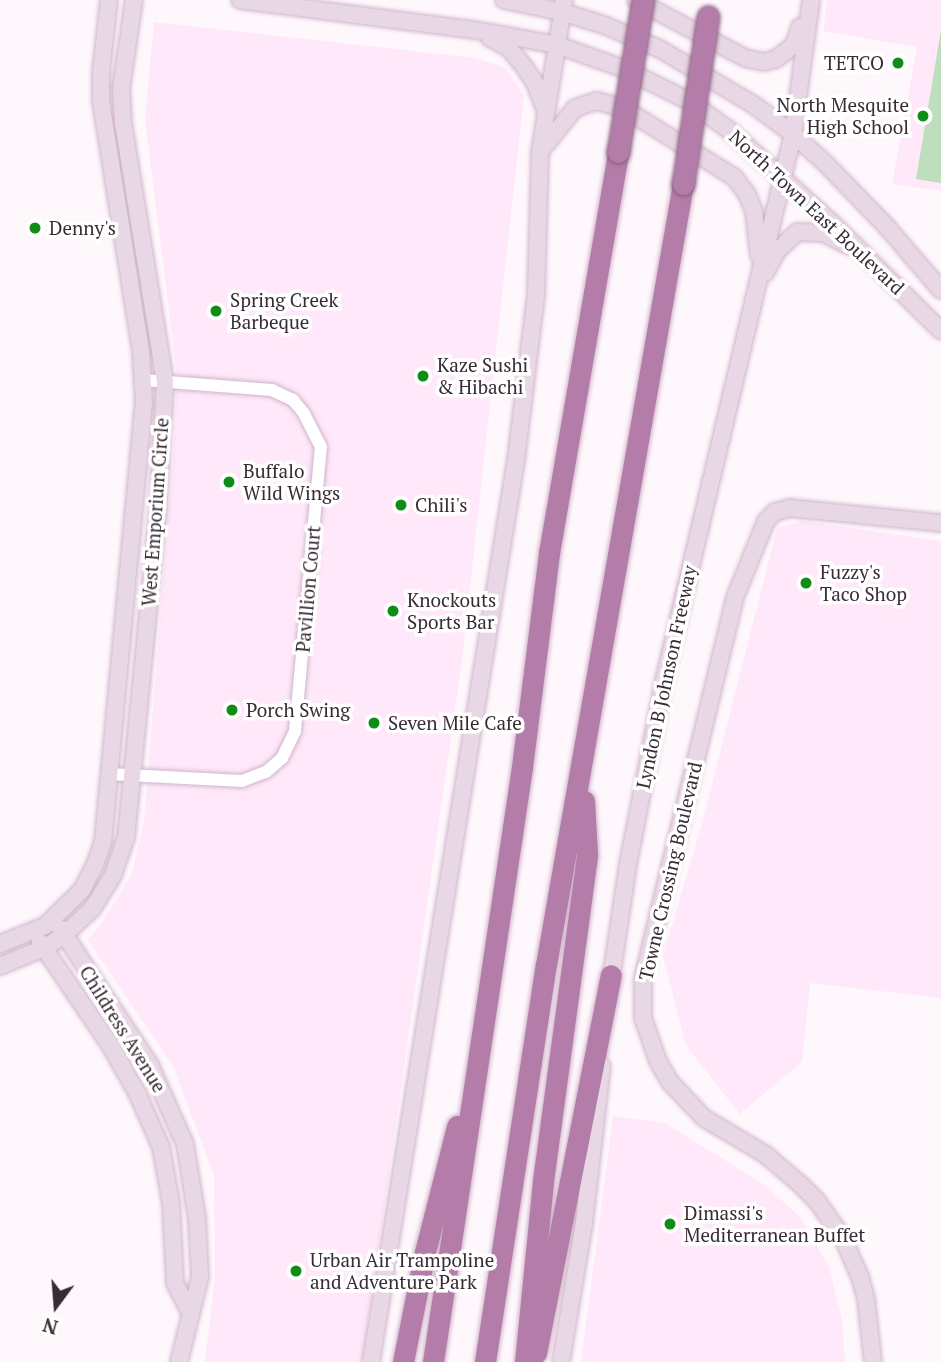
<!DOCTYPE html>
<style>
body{margin:0}
#map{position:relative;width:941px;height:1362px;overflow:hidden;background:#fef8fc;font-family:"PT Serif",serif}
div>[style]{position:absolute}
[style*='--x']{left:calc(var(--x)*1px);top:calc(var(--y)*1px);width:calc(var(--w)*1px);rotate:calc(var(--a)*1deg)}
.built>*{inset:0;background:#fee8f9}
.green>*{inset:0;background:#bfdebc}
.roads{filter:drop-shadow(0 0 2px #d1b4cb) drop-shadow(0 0 2px #d1b4cb)}
.street>*{height:12px;margin:-6px;padding:0 6px;transform-origin:6px;border-radius:6px;background:#fff}
.secondary>*{height:16px;margin:-8px;padding:0 8px;transform-origin:8px;border-radius:8px;background:#e8d8e5}
.highway>*{height:21px;margin:-10.5px;padding:0 10.5px;transform-origin:10.5px;border-radius:10.5px;background:#b37ca9}
.bridges{filter:drop-shadow(0 0 2px #886080) drop-shadow(0 0 2px #886080)}
.highway-bridge>*{height:21px;margin:-10.5px;padding:0 10.5px;transform-origin:10.5px;border-radius:10.5px;background:#b37ca9}
.dots>*{width:19px;height:19px;translate:-50% -50%;box-sizing:border-box;border:4px solid #fff;border-radius:50%}
span{translate:-50% -50%;white-space:nowrap;text-align:center;line-height:1.15;-webkit-text-stroke:7px #fff;paint-order:stroke}
.poi-label{font-size:19px;color:#372b34}
.right{translate:-100% -50%;text-align:right}
.left{translate:0 -50%;text-align:left}
.street-label{font-size:19px;color:#372b34}
.north{position:absolute;left:21px;top:1271px;width:70px;height:70px;-webkit-text-stroke:5px #fff;paint-order:stroke;rotate:196deg;font-size:19px;font-weight:700;line-height:28px;text-align:center;color:#372b34}
.north::after{content:'';display:block;margin:auto;width:24px;height:32px;background:#372b34;clip-path:polygon(50% 0,100% 100%,50% 72%,0 100%)}
</style>
<div id="map">
<div class="built">
<i style="clip-path:polygon(827px 0,941px 0,941px 191px,892px 184px,917px 47px,823px 31px)"></i>
<i style="clip-path:polygon(154px 22px,475px 58px,506px 68px,524px 96px,462px 660px,362px 1362px,205px 1362px,215px 1277px,214px 1176px,173px 1066px,87px 939px,100px 926px,132px 873px,144px 820px,173px 460px,177px 375px,145px 119px)"></i>
<i style="clip-path:polygon(802px 521px,941px 541px,941px 998px,810px 983px,802px 1062px,740px 1114px,686px 1046px,663px 956px,703px 820px,777px 528px)"></i>
<i style="clip-path:polygon(613px 1116px,665px 1123px,765px 1185px,800px 1217px,829px 1267px,842px 1319px,845px 1362px,581px 1362px)"></i>
</div>
<div class="green">
<i style="clip-path:polygon(941px 30px,941px 183px,916px 179px)"></i>
</div>
<div class="roads">
<div class="street">
<i style="--x:109;--y:774;--w:133;--a:3"></i>
<i style="--x:242;--y:781;--w:26;--a:-21"></i>
<i style="--x:266;--y:772;--w:21;--a:-41"></i>
<i style="--x:282;--y:758;--w:30;--a:-64"></i>
<i style="--x:295;--y:731;--w:285;--a:-84.8"></i>
<i style="--x:321;--y:447;--w:39;--a:-117"></i>
<i style="--x:303;--y:412;--w:16;--a:-130"></i>
<i style="--x:293;--y:400;--w:23;--a:-155"></i>
<i style="--x:272;--y:390;--w:130;--a:-175.6"></i>
</div>
<div class="secondary">
<i style="--x:240;--y:0;--w:237;--a:7.3"></i>
<i style="--x:475;--y:30;--w:83;--a:10.4"></i>
<i style="--x:557;--y:45;--w:69;--a:19.5"></i>
<i style="--x:622;--y:68;--w:75;--a:26.2"></i>
<i style="--x:689;--y:101;--w:49;--a:35.9"></i>
<i style="--x:729;--y:130;--w:139;--a:42.1"></i>
<i style="--x:832;--y:223;--w:153;--a:44.7"></i>
<i style="--x:504;--y:0;--w:59;--a:11.7"></i>
<i style="--x:562;--y:12;--w:44;--a:17.2"></i>
<i style="--x:604;--y:25;--w:61;--a:23.2"></i>
<i style="--x:660;--y:49;--w:109;--a:30.8"></i>
<i style="--x:754;--y:105;--w:49;--a:36.6"></i>
<i style="--x:793;--y:134;--w:43;--a:42.2"></i>
<i style="--x:825;--y:163;--w:89;--a:45.9"></i>
<i style="--x:887;--y:227;--w:83;--a:49.4"></i>
<i style="--x:636;--y:0;--w:123;--a:28"></i>
<i style="--x:745;--y:58;--w:19;--a:12"></i>
<i style="--x:764;--y:62;--w:12;--a:-14"></i>
<i style="--x:776;--y:59;--w:23;--a:-38"></i>
<i style="--x:794;--y:45;--w:19;--a:-72"></i>
<i style="--x:490;--y:38;--w:21;--a:28"></i>
<i style="--x:509;--y:48;--w:26;--a:51"></i>
<i style="--x:525;--y:68;--w:18;--a:56"></i>
<i style="--x:535;--y:83;--w:31;--a:69"></i>
<i style="--x:543;--y:148;--w:51;--a:-51.3"></i>
<i style="--x:575;--y:108;--w:23;--a:-18"></i>
<i style="--x:597;--y:101;--w:27;--a:15"></i>
<i style="--x:623;--y:108;--w:131;--a:31.9"></i>
<i style="--x:734;--y:177;--w:21;--a:53"></i>
<i style="--x:747;--y:194;--w:18;--a:68"></i>
<i style="--x:754;--y:211;--w:45;--a:83.7"></i>
<i style="--x:765;--y:273;--w:26;--a:-61"></i>
<i style="--x:778;--y:250;--w:26;--a:-43"></i>
<i style="--x:797;--y:232;--w:27;--a:2"></i>
<i style="--x:824;--y:233;--w:27;--a:27"></i>
<i style="--x:60;--y:928;--w:164;--a:56.7"></i>
<i style="--x:150;--y:1065;--w:86;--a:66.1"></i>
<i style="--x:185;--y:1144;--w:75;--a:80.8"></i>
<i style="--x:197;--y:1218;--w:59;--a:87.1"></i>
<i style="--x:200;--y:1277;--w:88;--a:103.9"></i>
<i style="--x:40;--y:942;--w:125;--a:55.8"></i>
<i style="--x:110;--y:1045;--w:55;--a:60.6"></i>
<i style="--x:137;--y:1093;--w:59;--a:66"></i>
<i style="--x:161;--y:1147;--w:57;--a:79.9"></i>
<i style="--x:171;--y:1203;--w:80;--a:87.1"></i>
<i style="--x:175;--y:1283;--w:31;--a:63"></i>
<i style="--x:0;--y:944;--w:48;--a:-21.8"></i>
<i style="--x:45;--y:926;--w:52;--a:-44.2"></i>
<i style="--x:82;--y:890;--w:28;--a:-63"></i>
<i style="--x:95;--y:865;--w:24;--a:-71"></i>
<i style="--x:103;--y:842;--w:440;--a:-84.7"></i>
<i style="--x:144;--y:404;--w:53;--a:-93.2"></i>
<i style="--x:141;--y:351;--w:254;--a:-99.1"></i>
<i style="--x:101;--y:100;--w:28;--a:-90"></i>
<i style="--x:101;--y:72;--w:72;--a:-83.7"></i>
<i style="--x:0;--y:966;--w:48;--a:-22.2"></i>
<i style="--x:44;--y:948;--w:24;--a:-33"></i>
<i style="--x:64;--y:935;--w:38;--a:-43"></i>
<i style="--x:92;--y:909;--w:40;--a:-58"></i>
<i style="--x:113;--y:875;--w:39;--a:-71"></i>
<i style="--x:126;--y:838;--w:331;--a:-84.4"></i>
<i style="--x:158;--y:509;--w:127;--a:-86.8"></i>
<i style="--x:165;--y:382;--w:262;--a:-99.2"></i>
<i style="--x:123;--y:123;--w:34;--a:-93"></i>
<i style="--x:121;--y:89;--w:90;--a:-81.7"></i>
<i style="--x:610;--y:985;--w:122;--a:-81.5"></i>
<i style="--x:628;--y:864;--w:192;--a:-78.9"></i>
<i style="--x:665;--y:676;--w:557;--a:-76.71"></i>
<i style="--x:793;--y:134;--w:135;--a:-82.3"></i>
<i style="--x:371;--y:1362;--w:914;--a:-80.87"></i>
<i style="--x:516;--y:460;--w:166;--a:-83.1"></i>
<i style="--x:536;--y:295;--w:143;--a:-88.4"></i>
<i style="--x:540;--y:152;--w:154;--a:-81"></i>
<i style="--x:561;--y:1362;--w:141;--a:-80.6"></i>
<i style="--x:584;--y:1223;--w:158;--a:-83.5"></i>
<i style="--x:873;--y:1362;--w:63;--a:-96.3"></i>
<i style="--x:866;--y:1299;--w:23;--a:-105"></i>
<i style="--x:860;--y:1277;--w:43;--a:-113.6"></i>
<i style="--x:843;--y:1238;--w:45;--a:-125.1"></i>
<i style="--x:817;--y:1201;--w:24;--a:-135"></i>
<i style="--x:800;--y:1184;--w:45;--a:-139.5"></i>
<i style="--x:766;--y:1155;--w:72;--a:-149.2"></i>
<i style="--x:704;--y:1118;--w:50;--a:-133.4"></i>
<i style="--x:670;--y:1082;--w:24;--a:-120"></i>
<i style="--x:658;--y:1061;--w:46;--a:-109.2"></i>
<i style="--x:643;--y:1018;--w:40;--a:-90"></i>
<i style="--x:643;--y:978;--w:394;--a:-76.4"></i>
<i style="--x:736;--y:595;--w:80;--a:-67.9"></i>
<i style="--x:766;--y:521;--w:13;--a:-45"></i>
<i style="--x:775;--y:512;--w:16;--a:-15"></i>
<i style="--x:790;--y:508;--w:152;--a:5.7"></i>
</div>
<div class="highway">
<i style="--x:536;--y:1353;--w:385;--a:-78.8"></i>
<i style="--x:403;--y:1362;--w:112;--a:-78.7"></i>
<i style="--x:425;--y:1252;--w:130;--a:-75.7"></i>
<i style="--x:433;--y:1362;--w:602;--a:-81.49"></i>
<i style="--x:522;--y:767;--w:216;--a:-82.8"></i>
<i style="--x:549;--y:553;--w:407;--a:-80.2"></i>
<i style="--x:485;--y:1362;--w:402;--a:-81.3"></i>
<i style="--x:546;--y:965;--w:793;--a:-80.05"></i>
<i style="--x:525;--y:1362;--w:182;--a:-84.3"></i>
<i style="--x:543;--y:1181;--w:330;--a:-82.3"></i>
<i style="--x:587;--y:854;--w:53;--a:-93.2"></i>
</div>
</div>
<div class="bridges">
<div class="highway-bridge">
<i style="--x:618;--y:152;--w:154;--a:-80.7"></i>
<i style="--x:683;--y:184;--w:169;--a:-81.5"></i>
</div>
</div>
<div class="dots">
<i style="left:898px;top:63px;background:#0f8d19"></i>
<i style="left:923px;top:116px;background:#0f8d19"></i>
<i style="left:35px;top:228px;background:#0f8d19"></i>
<i style="left:216px;top:311px;background:#0f8d19"></i>
<i style="left:423px;top:376px;background:#0f8d19"></i>
<i style="left:229px;top:482px;background:#0f8d19"></i>
<i style="left:401px;top:505px;background:#0f8d19"></i>
<i style="left:806px;top:583px;background:#0f8d19"></i>
<i style="left:393px;top:611px;background:#0f8d19"></i>
<i style="left:232px;top:710px;background:#0f8d19"></i>
<i style="left:374px;top:723px;background:#0f8d19"></i>
<i style="left:670px;top:1224px;background:#0f8d19"></i>
<i style="left:296px;top:1271px;background:#0f8d19"></i>
</div>
<div class="poi-label">
<span class="right" style="left:884px;top:63px">TETCO</span>
<span class="right" style="left:909px;top:116px">North Mesquite<br>High School</span>
<span class="left" style="left:49px;top:228px">Denny's</span>
<span class="left" style="left:230px;top:311px">Spring Creek<br>Barbeque</span>
<span class="left" style="left:437px;top:376px">Kaze Sushi<br>&amp; Hibachi</span>
<span class="left" style="left:243px;top:482px">Buffalo<br>Wild Wings</span>
<span class="left" style="left:415px;top:505px">Chili's</span>
<span class="left" style="left:820px;top:583px">Fuzzy's<br>Taco Shop</span>
<span class="left" style="left:407px;top:611px">Knockouts<br>Sports Bar</span>
<span class="left" style="left:246px;top:710px">Porch Swing</span>
<span class="left" style="left:388px;top:723px">Seven Mile Cafe</span>
<span class="left" style="left:684px;top:1224px">Dimassi's<br>Mediterranean Buffet</span>
<span class="left" style="left:310px;top:1271px">Urban Air Trampoline<br>and Adventure Park</span>
</div>
<div class="street-label">
<span style="left:817px;top:212px;rotate:43deg">North Town East Boulevard</span>
<span style="left:155px;top:512px;rotate:-86deg">West Emporium Circle</span>
<span style="left:308px;top:589px;rotate:-85deg">Pavillion Court</span>
<span style="left:666px;top:677px;rotate:-78deg">Lyndon B Johnson Freeway</span>
<span style="left:670px;top:871px;rotate:-77deg">Towne Crossing Boulevard</span>
<span style="left:123px;top:1029px;rotate:58deg">Childress Avenue</span>
</div>
<div class="north">N</div>
</div>
